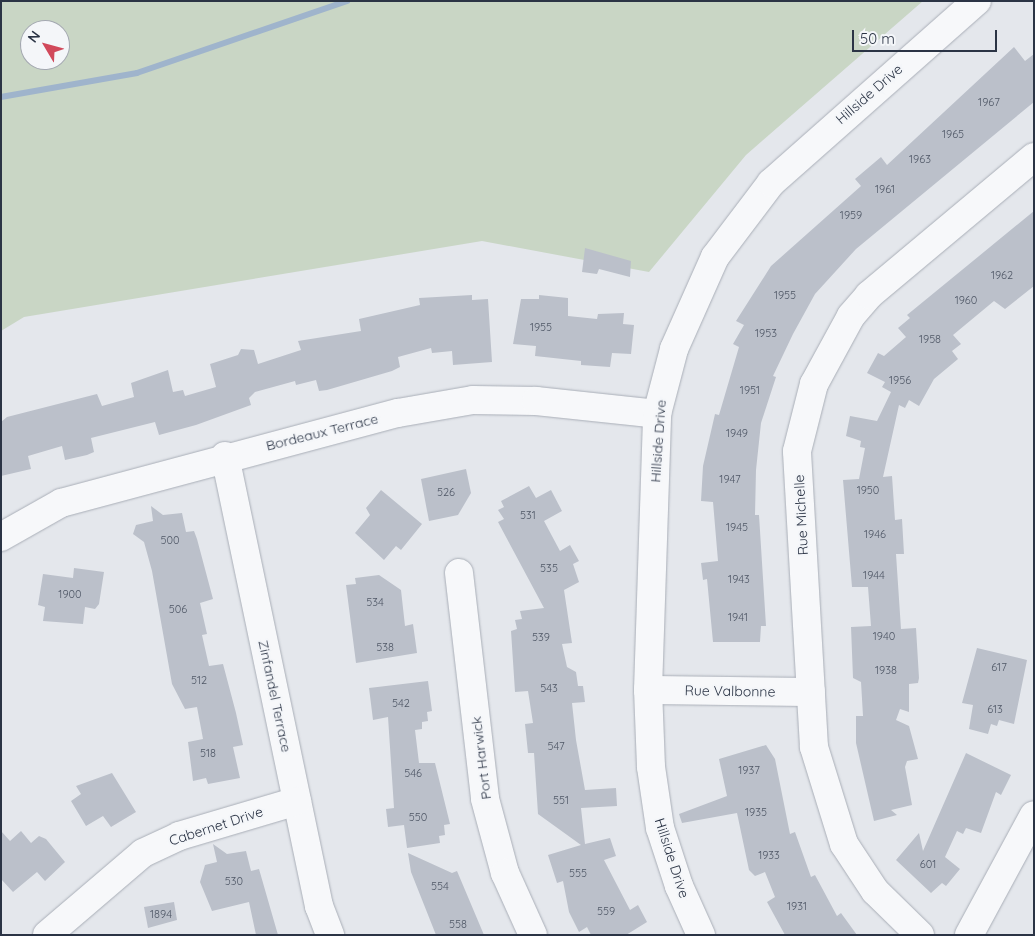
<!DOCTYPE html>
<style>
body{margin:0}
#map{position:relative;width:1035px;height:936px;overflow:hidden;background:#e4e7ec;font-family:Quicksand,sans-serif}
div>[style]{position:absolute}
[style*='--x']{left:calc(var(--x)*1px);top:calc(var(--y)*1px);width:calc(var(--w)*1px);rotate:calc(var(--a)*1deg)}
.green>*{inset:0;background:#c9d6c5}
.stream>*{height:5.5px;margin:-2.75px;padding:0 2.75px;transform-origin:2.75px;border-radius:2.75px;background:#9fb4cc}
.building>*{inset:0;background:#bbc0ca}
.roads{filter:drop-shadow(0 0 1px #a9aeb7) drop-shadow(0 0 1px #a9aeb7)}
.minor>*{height:28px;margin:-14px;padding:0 14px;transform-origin:14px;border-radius:14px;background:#f7f8fa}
span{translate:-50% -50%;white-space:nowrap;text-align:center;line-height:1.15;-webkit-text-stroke:4px #f4f6f9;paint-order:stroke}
.number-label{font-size:11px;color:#4f5766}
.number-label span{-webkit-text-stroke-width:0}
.street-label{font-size:14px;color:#2b3445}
.frame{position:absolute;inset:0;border:2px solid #2b3445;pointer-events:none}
.north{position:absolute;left:20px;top:20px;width:50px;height:50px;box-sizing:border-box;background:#f4f6f9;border:1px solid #a4a8b1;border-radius:50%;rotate:307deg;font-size:14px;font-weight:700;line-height:20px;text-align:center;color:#2b3445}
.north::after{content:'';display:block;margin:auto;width:18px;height:22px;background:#d1495b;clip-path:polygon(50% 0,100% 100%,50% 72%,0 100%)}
.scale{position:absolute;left:852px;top:30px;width:145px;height:22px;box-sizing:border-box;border:2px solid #2b3445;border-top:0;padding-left:6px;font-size:15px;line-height:18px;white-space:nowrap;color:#2b3445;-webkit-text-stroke:4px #f4f6f9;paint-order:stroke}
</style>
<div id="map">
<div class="green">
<i style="clip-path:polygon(evenodd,1px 1px,923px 1px,746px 155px,649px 272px,482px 241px,24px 317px,1px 331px,1px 1px,30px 30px,60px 30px,60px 60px,30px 60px,30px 30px)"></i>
</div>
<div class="stream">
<i style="--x:1;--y:97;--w:138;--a:-10"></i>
<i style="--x:137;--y:73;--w:222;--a:-18.9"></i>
</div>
<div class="building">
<i style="clip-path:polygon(1014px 47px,1025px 61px,1034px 54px,1034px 102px,856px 249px,815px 294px,793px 334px,773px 376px,776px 377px,761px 423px,756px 470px,755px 515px,759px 515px,766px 626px,761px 626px,760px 642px,713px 642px,707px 579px,703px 580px,701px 563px,718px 561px,713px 502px,701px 501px,703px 466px,715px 414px,719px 415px,739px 347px,733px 344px,744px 325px,736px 321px,771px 266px,861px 186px,855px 179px,881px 157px,887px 165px)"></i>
<i style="clip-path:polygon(1034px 211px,1034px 286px,1005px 309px,994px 301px,953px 335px,961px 344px,952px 351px,958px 359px,934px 379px,919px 406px,909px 400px,905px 408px,899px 405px,883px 477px,892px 476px,895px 520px,902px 519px,904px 554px,896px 554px,901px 629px,916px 628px,919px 678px,918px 683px,909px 684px,909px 712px,900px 709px,896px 720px,909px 726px,918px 759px,907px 761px,905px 767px,912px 805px,891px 810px,897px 815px,874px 821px,856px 743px,856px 716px,863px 716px,861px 682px,853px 678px,851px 627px,871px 626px,868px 587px,852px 587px,843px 480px,859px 479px,865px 448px,860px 447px,861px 441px,846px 436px,850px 416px,877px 421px,891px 392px,882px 387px,885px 382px,867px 373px,878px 353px,884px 356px,906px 337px,898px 328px,910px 318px,907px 315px)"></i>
<i style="clip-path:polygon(585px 248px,631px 261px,630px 277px,599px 269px,597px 274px,582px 272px)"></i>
<i style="clip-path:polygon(472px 295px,472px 300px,488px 299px,492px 362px,453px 365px,452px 351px,432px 353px,431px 348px,398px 357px,400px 367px,392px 371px,327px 390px,319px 391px,316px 380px,296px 385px,295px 381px,255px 392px,249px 398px,251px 405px,196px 425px,159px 435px,155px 422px,91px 438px,94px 452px,87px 455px,65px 460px,62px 446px,28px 456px,31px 469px,1px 476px,1px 422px,7px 417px,97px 394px,102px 406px,134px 397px,131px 383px,168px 370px,173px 392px,183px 390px,185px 396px,216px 387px,210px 364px,238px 355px,241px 349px,254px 350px,258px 364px,301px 350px,298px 341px,361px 331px,359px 319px,420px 305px,419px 298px)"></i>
<i style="clip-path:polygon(539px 295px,568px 298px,568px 316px,597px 319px,598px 314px,624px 313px,623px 324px,634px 325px,631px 354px,612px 353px,610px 367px,581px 365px,581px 361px,535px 356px,536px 346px,513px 344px,521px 299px,539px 299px)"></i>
<i style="clip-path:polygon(466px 469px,471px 493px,458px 515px,429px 521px,421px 479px)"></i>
<i style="clip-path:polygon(529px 486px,536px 498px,551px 490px,562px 511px,544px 521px,560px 551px,570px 545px,579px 561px,573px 564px,579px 582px,564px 590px,572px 643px,562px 644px,567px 667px,576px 672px,578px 686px,583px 686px,585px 702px,572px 703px,576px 740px,585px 790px,616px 788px,617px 806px,581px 808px,585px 844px,610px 838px,616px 856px,604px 860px,630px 910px,638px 905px,647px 922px,626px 935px,591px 935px,587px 927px,579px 932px,569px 912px,563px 881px,557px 883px,548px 855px,581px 845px,538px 814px,534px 753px,528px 753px,525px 724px,533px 723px,528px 691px,515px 692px,511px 631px,517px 629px,515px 620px,522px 619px,520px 611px,544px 608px,498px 522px,504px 519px,498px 510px,504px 507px,501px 501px)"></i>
<i style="clip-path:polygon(381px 490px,422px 524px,401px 550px,396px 546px,384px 560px,355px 533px,370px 515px,366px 508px)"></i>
<i style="clip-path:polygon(151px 506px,163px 515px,182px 513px,186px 532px,194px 531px,197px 539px,213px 599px,200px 603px,207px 634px,202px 635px,209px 666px,223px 664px,236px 713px,243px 745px,233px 747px,240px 778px,208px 784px,206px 778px,193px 781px,188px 742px,203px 739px,197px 707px,185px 709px,172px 684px,152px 571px,144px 542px,133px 534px,136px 525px,153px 521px)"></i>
<i style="clip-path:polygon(74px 568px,104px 572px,99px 604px,95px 609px,85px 607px,83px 624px,43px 621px,45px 607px,38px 605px,43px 574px,73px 578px)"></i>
<i style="clip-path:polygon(379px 575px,401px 590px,405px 626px,413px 624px,417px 653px,356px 663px,346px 585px,356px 584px,355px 578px)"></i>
<i style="clip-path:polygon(977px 648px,1027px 660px,1014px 724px,999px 720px,997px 726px,991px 724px,988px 734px,969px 729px,973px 705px,962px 703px)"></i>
<i style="clip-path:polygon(428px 681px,432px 711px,427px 712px,428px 721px,422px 722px,422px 729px,415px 730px,419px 763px,435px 763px,450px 824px,444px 825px,445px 835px,439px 836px,440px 843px,407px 848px,404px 825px,388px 827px,386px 809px,394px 808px,388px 717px,373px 720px,369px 688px)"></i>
<i style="clip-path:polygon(766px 745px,775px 759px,790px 834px,795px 832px,811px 877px,815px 875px,837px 916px,841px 913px,857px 935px,785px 935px,767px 902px,775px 897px,765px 872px,755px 876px,749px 870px,737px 813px,682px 823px,679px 814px,727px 796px,719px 759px)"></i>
<i style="clip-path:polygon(966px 753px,1011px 775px,1001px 795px,996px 792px,981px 833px,966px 828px,963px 834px,957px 831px,945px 857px,960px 869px,946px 886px,942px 883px,931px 893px,896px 860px,919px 833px,923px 851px)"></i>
<i style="clip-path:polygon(112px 773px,136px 812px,111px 827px,103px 816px,86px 826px,71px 801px,81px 794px,76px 786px)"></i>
<i style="clip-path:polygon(1px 831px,10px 841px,21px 831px,31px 843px,39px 836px,46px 839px,65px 862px,45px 881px,37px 872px,13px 892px,1px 879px)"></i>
<i style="clip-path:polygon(213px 844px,227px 854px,246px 851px,251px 871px,259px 869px,278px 935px,256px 935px,249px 902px,212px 911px,200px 882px,205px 865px,217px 862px)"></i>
<i style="clip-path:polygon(408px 853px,452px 873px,457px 871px,484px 935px,436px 935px,411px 872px)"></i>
<i style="clip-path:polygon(174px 902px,177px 920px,148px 928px,144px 907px)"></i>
</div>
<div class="roads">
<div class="minor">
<i style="--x:225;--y:456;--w:460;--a:78.2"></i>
<i style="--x:319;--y:906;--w:31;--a:69"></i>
<i style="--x:1;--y:537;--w:69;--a:-29.5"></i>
<i style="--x:61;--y:503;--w:349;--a:-15"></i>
<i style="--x:398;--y:413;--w:76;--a:-9.8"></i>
<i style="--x:473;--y:400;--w:63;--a:0.9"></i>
<i style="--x:536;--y:401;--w:122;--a:6.1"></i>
<i style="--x:459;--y:573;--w:227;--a:83.4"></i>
<i style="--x:485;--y:799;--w:77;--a:74.9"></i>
<i style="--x:505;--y:873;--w:68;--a:65.7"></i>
<i style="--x:648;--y:690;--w:163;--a:0.7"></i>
<i style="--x:47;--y:935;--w:126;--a:-40.5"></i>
<i style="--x:143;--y:853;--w:40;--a:-25"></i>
<i style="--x:179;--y:836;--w:123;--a:-16.5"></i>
<i style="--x:701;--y:935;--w:54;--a:-114.2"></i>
<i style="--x:679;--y:886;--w:61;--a:-108.1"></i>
<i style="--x:660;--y:828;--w:62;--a:-98.4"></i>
<i style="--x:651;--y:767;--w:77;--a:-92.2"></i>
<i style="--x:648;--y:690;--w:276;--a:-88.1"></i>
<i style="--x:657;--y:414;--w:67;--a:-75.3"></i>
<i style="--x:674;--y:349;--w:101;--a:-66"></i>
<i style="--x:715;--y:257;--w:93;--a:-52.9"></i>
<i style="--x:771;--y:183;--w:275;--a:-41.5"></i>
<i style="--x:920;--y:935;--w:63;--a:-135.6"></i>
<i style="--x:875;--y:891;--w:56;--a:-123.4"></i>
<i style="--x:844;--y:844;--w:102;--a:-107.2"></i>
<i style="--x:814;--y:747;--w:296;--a:-93.3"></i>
<i style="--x:797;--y:451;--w:69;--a:-75.8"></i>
<i style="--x:814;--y:384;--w:77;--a:-61.4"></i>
<i style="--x:851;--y:316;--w:28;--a:-49"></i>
<i style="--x:869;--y:295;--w:215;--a:-39.9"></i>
<i style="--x:969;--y:935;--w:136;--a:-61.6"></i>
</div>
</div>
<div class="number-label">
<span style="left:989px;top:102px">1967</span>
<span style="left:953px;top:134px">1965</span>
<span style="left:920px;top:159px">1963</span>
<span style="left:885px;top:189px">1961</span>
<span style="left:851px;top:215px">1959</span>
<span style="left:1002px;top:275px">1962</span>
<span style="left:785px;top:295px">1955</span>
<span style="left:966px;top:300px">1960</span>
<span style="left:541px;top:327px">1955</span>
<span style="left:766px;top:333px">1953</span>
<span style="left:930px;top:339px">1958</span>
<span style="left:900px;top:380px">1956</span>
<span style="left:750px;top:390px">1951</span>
<span style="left:737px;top:433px">1949</span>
<span style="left:730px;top:479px">1947</span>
<span style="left:868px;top:490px">1950</span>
<span style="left:446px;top:492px">526</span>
<span style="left:528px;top:515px">531</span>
<span style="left:737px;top:527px">1945</span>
<span style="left:875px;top:534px">1946</span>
<span style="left:170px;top:540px">500</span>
<span style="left:549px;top:568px">535</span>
<span style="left:874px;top:575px">1944</span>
<span style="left:739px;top:579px">1943</span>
<span style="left:70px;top:594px">1900</span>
<span style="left:375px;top:602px">534</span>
<span style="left:178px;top:609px">506</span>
<span style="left:738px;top:617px">1941</span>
<span style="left:884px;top:636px">1940</span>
<span style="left:541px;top:637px">539</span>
<span style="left:385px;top:647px">538</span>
<span style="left:999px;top:667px">617</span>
<span style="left:886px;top:670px">1938</span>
<span style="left:199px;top:680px">512</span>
<span style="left:549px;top:688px">543</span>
<span style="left:401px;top:703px">542</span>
<span style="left:995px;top:709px">613</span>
<span style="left:556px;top:746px">547</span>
<span style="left:208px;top:753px">518</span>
<span style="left:749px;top:770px">1937</span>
<span style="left:413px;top:773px">546</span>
<span style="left:561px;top:800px">551</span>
<span style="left:756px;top:812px">1935</span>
<span style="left:418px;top:817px">550</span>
<span style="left:769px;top:855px">1933</span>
<span style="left:928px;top:864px">601</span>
<span style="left:578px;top:873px">555</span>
<span style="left:234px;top:881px">530</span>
<span style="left:440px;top:886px">554</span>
<span style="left:797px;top:906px">1931</span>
<span style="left:606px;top:911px">559</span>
<span style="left:161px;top:914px">1894</span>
<span style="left:458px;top:924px">558</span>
</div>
<div class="street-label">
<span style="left:869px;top:94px;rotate:-41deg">Hillside Drive</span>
<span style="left:322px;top:432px;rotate:-14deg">Bordeaux Terrace</span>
<span style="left:658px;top:441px;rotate:-86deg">Hillside Drive</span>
<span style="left:801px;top:515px;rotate:-93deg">Rue Michelle</span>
<span style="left:730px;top:691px;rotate:1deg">Rue Valbonne</span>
<span style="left:275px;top:696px;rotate:78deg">Zinfandel Terrace</span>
<span style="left:481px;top:758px;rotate:-97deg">Port Harwick</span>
<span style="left:216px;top:826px;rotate:-18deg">Cabernet Drive</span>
<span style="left:672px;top:858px;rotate:72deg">Hillside Drive</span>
</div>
<div class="frame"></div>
<div class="north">N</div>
<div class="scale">50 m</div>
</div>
